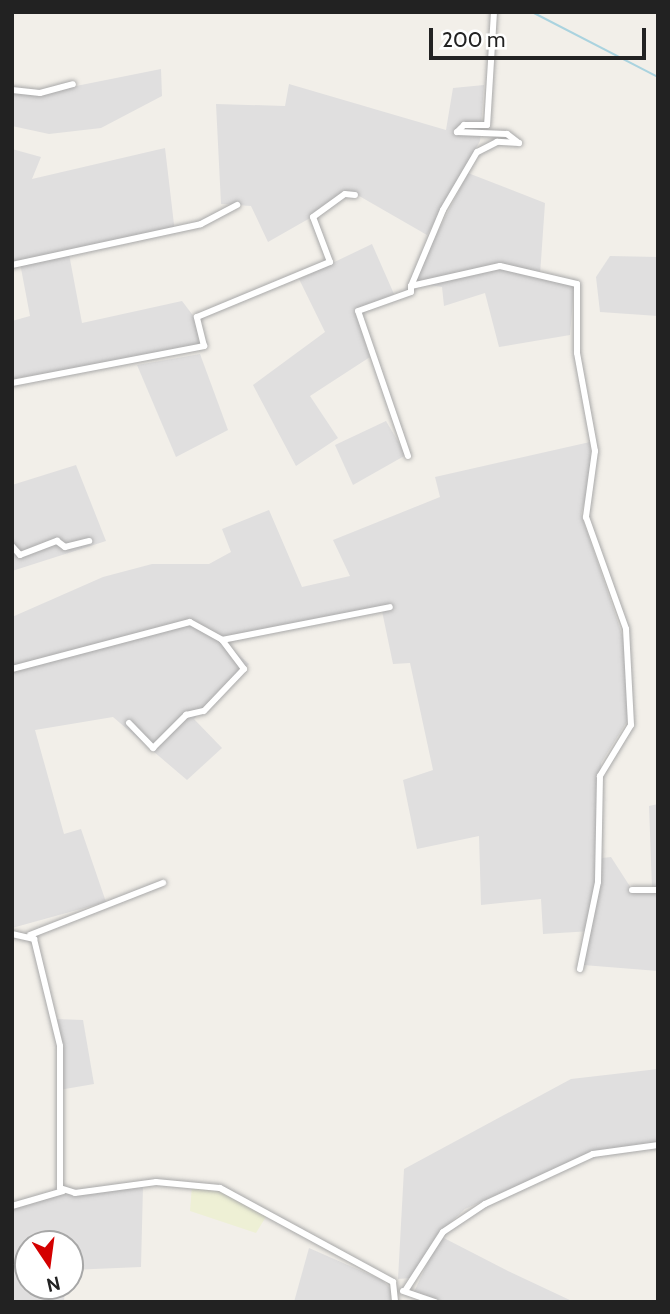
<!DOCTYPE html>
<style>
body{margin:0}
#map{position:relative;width:670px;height:1314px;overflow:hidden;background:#f2efe9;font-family:Cabin,sans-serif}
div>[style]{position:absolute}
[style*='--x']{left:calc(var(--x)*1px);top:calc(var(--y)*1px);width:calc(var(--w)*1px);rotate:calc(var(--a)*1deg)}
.residential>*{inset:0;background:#e0dfdf}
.farmland>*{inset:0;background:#eef0d5}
.stream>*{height:2px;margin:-1px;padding:0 1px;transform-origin:1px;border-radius:1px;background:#aad3df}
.roads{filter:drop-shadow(0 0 2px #a9a9a9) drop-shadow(0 0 2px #a9a9a9)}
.street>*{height:6px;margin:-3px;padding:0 3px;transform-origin:3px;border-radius:3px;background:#fff}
span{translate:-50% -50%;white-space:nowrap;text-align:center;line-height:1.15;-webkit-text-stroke:5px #fff;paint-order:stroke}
.frame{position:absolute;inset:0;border:14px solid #222;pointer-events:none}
.north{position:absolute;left:14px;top:1230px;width:70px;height:70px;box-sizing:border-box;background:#fff;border:2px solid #a7a7a7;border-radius:50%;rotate:167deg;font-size:19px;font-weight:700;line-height:28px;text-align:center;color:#222}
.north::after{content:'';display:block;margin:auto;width:24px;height:32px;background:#d40000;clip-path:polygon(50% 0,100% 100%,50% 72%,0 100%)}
.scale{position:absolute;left:429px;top:28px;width:217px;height:32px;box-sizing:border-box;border:4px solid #222;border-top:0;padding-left:9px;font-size:21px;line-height:24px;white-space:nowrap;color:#222;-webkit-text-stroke:5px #fff;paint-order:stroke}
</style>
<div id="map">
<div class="residential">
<i style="clip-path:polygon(161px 69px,162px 96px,101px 128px,49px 134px,12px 126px,12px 90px,31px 95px)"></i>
<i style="clip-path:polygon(289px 84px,446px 130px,453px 88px,484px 85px,480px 141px,427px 235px,354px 193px,268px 242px,251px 206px,221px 204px,216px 104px,285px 106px)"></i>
<i style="clip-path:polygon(165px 148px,175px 233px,69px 254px,82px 323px,182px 301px,198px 322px,199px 348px,12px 379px,12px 321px,30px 316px,20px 263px,12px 263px,12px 149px,41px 157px,32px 179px)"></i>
<i style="clip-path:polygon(468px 173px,545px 203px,540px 275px,574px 287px,570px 335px,499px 347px,485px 293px,444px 306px,442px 287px,412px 282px)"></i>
<i style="clip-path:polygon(372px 244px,394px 294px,355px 312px,370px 357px,310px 396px,338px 438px,296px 466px,253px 385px,325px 332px,299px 279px)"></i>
<i style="clip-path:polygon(610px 256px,658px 257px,658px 316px,600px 312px,596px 277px)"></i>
<i style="clip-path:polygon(200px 354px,228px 430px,176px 457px,137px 365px)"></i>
<i style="clip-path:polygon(386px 421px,406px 455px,353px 485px,335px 445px)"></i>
<i style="clip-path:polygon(590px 442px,592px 478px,581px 514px,626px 646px,629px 718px,601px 763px,602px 858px,611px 857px,631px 888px,652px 888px,649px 806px,658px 804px,658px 971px,583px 965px,591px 931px,543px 934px,541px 899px,481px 905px,479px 836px,417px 849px,403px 780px,433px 770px,410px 663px,393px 664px,382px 611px,223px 641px,249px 664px,194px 719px,222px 748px,187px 780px,113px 717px,35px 730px,64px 834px,81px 829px,106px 902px,12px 928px,12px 617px,103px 577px,152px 564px,209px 564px,231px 552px,222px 529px,269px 510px,302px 587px,350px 576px,333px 540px,440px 497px,435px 477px)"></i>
<i style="clip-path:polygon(76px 465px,106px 541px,12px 571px,12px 485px)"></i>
<i style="clip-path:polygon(56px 1019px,83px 1020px,94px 1084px,59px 1090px)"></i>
<i style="clip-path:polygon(658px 1069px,658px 1142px,586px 1155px,465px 1209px,437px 1235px,411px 1278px,398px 1279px,404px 1169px,571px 1079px)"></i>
<i style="clip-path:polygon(143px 1186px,141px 1267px,70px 1270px,70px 1244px,28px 1244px,28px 1286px,65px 1286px,64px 1302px,12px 1302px,12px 1209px,59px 1195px)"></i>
<i style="clip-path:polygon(440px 1236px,508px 1271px,574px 1302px,444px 1302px,414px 1292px)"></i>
<i style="clip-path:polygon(309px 1248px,382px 1280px,393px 1291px,390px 1302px,294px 1302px)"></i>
</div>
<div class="farmland">
<i style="clip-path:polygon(192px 1186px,233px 1191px,267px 1215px,256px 1233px,190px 1211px)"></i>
</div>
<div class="stream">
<i style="--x:532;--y:12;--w:142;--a:27.3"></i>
</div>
<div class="roads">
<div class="street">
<i style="--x:494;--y:12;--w:113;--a:93.5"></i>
<i style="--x:487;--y:125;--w:23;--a:180"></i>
<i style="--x:464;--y:125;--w:10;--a:135"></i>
<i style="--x:457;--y:132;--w:50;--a:2.3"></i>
<i style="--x:507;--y:134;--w:15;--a:37"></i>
<i style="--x:519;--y:143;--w:22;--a:-177"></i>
<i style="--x:497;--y:142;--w:22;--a:153"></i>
<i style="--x:477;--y:152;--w:67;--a:120.4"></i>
<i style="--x:443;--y:210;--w:82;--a:112.8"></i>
<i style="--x:411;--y:286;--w:91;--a:-12.7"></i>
<i style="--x:500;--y:266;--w:79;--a:13.2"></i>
<i style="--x:577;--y:284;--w:69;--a:90"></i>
<i style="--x:577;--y:353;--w:100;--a:79.6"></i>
<i style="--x:595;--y:451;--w:67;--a:97.8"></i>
<i style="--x:586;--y:517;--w:119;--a:70.3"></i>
<i style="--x:626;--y:629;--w:96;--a:87"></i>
<i style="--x:631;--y:725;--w:60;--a:121.3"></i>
<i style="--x:600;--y:776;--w:106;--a:91.1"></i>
<i style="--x:598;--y:882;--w:89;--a:101.7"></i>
<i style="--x:12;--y:90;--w:28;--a:6"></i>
<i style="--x:40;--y:93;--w:34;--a:-15"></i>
<i style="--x:12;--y:265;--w:193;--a:-12.2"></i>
<i style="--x:201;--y:224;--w:41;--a:-27.8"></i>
<i style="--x:12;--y:383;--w:196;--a:-10.9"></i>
<i style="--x:204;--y:346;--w:30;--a:-104"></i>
<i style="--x:197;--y:317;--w:144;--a:-22.5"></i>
<i style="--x:330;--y:262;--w:48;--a:-110.7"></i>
<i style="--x:313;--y:217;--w:39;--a:-36"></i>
<i style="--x:345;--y:194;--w:10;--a:6"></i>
<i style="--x:408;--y:456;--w:153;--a:-109"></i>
<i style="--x:358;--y:311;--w:56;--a:-19.7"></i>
<i style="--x:411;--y:292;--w:6;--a:-90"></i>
<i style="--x:12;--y:546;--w:12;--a:48"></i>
<i style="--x:20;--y:555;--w:40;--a:-21"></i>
<i style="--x:57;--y:541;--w:10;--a:37"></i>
<i style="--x:65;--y:547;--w:25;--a:-14"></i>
<i style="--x:12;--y:669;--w:184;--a:-14.8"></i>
<i style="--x:190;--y:622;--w:37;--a:29"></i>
<i style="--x:222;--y:640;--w:171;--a:-11.1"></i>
<i style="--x:129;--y:723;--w:35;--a:46"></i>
<i style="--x:153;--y:748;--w:47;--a:-45"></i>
<i style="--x:186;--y:715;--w:18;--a:-13"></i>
<i style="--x:204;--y:711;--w:58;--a:-46.4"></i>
<i style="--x:244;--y:669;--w:36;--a:-127"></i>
<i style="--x:632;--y:890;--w:26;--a:0"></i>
<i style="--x:12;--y:934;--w:23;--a:13"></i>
<i style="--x:34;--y:939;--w:110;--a:76.3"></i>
<i style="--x:60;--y:1046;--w:142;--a:90"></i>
<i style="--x:60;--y:1188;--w:16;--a:18"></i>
<i style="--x:75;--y:1193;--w:82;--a:-7.7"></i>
<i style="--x:156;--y:1182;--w:64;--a:5.4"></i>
<i style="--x:220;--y:1188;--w:197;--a:28.5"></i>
<i style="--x:393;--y:1282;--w:20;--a:84"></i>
<i style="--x:30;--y:935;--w:143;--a:-21.4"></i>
<i style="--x:12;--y:1206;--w:53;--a:-16.4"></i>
<i style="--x:403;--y:1291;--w:34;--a:19"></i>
<i style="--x:405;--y:1291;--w:70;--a:-57.2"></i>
<i style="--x:443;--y:1232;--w:50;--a:-33.7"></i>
<i style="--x:485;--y:1204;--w:119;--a:-24.8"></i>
<i style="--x:593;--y:1154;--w:66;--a:-7.9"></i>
</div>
</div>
<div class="frame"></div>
<div class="north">N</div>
<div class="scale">200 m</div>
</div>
